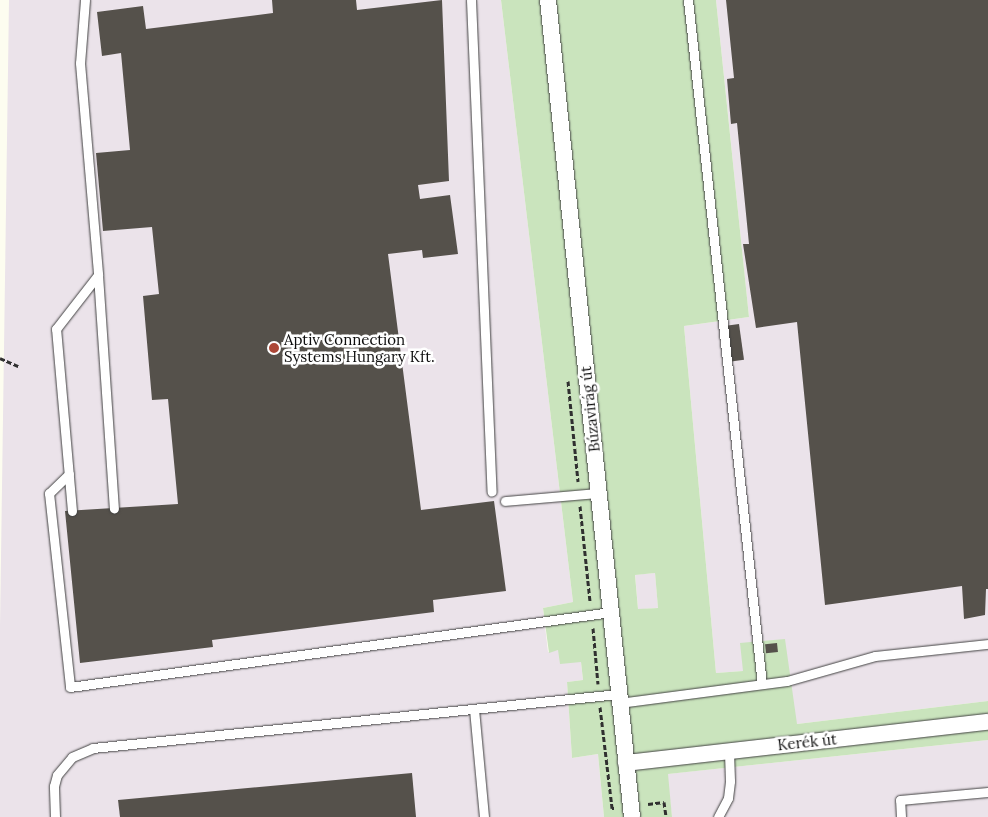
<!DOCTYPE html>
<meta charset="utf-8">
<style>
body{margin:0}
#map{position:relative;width:988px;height:817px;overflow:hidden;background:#fdfdf0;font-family:Lora,serif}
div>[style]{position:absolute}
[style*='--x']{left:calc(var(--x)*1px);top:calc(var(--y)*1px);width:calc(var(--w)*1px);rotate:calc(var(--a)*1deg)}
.industrial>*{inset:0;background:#ebe3ea;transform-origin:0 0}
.green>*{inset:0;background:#cae4bd}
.building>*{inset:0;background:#55514b;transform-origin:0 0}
.path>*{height:3px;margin-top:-1.5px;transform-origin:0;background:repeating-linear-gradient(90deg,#303030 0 5px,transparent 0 7.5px)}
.roads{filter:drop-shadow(0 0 1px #414141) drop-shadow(0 0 1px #414141)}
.service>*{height:9px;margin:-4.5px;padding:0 4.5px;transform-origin:4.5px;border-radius:4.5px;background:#fff}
.minor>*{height:16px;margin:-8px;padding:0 8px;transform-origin:8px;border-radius:8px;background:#fff}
.dots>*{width:14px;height:14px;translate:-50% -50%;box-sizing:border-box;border:2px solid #fff;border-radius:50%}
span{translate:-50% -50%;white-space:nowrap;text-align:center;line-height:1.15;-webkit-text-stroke:5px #fff;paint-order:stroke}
.poi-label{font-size:15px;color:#0e0e0e}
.left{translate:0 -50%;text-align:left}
.street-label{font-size:15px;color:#0e0e0e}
</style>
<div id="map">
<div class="industrial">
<i style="clip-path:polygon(9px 0,501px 0,573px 602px,543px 608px,548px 652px,558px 650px,581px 662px,583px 680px,567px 682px,572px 758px,598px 754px,604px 817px,0 817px,0 627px)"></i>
<i style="clip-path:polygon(716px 0,988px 0,988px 701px,797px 724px,743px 671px,716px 673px,684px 326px,749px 317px)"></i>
<i style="left:655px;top:573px;width:35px;height:20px;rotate:85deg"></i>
<i style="clip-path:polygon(988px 740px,988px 817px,672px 817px,667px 774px)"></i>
</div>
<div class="green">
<i style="clip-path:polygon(evenodd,501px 0,716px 0,749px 317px,684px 326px,716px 673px,743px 671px,740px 643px,785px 639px,797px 724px,988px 701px,988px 740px,668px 774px,672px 817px,604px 817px,598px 754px,572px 758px,567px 682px,583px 680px,581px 662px,560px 664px,558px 650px,549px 653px,543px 608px,573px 602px,501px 0,655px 573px,658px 608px,638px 609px,635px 575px,655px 573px)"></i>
</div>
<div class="building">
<i style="clip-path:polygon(272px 0,356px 0,357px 10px,442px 0,449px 181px,418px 185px,420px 199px,450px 195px,458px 254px,423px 258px,422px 250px,388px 254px,421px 510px,494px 501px,506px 591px,433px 600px,434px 612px,212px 640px,213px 647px,80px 663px,65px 511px,178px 504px,168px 399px,152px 400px,143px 296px,159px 294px,152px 227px,103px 231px,96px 153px,130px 150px,121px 53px,102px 56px,97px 12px,143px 6px,146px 29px,273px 13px)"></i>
<i style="clip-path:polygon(726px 0,988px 0,988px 589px,986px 589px,985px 615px,964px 619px,962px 586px,825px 605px,797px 322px,756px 328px,743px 244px,749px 244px,737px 123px,731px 124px,727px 79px,734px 78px)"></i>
<i style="left:739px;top:324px;width:36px;height:13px;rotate:82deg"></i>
<i style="left:777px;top:643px;width:9px;height:12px;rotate:84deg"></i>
<i style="clip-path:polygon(412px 773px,416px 817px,120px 817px,118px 800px)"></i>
</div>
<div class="path">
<i style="--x:0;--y:358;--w:20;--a:24"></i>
<i style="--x:568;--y:381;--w:101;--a:84.3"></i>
<i style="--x:580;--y:506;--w:96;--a:84"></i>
<i style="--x:593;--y:628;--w:56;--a:84.9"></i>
<i style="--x:600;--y:707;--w:102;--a:83.2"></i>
<i style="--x:612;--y:808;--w:2;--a:0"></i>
<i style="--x:648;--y:804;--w:16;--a:-7"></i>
<i style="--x:664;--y:802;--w:15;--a:82"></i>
</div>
<div class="roads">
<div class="service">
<i style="--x:85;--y:0;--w:63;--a:94.5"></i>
<i style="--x:80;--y:63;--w:213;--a:85.1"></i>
<i style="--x:98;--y:275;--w:234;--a:86.1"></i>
<i style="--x:471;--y:0;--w:492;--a:87.6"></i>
<i style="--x:688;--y:0;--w:688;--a:83.83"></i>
<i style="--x:69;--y:474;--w:28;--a:136"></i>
<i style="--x:49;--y:493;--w:195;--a:83.8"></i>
<i style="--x:70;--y:687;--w:546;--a:-7.89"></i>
<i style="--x:505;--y:501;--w:94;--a:-4.9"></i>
<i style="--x:72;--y:511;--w:183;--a:-95"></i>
<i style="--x:56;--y:329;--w:68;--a:-52.1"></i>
<i style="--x:619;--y:703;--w:169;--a:-7.5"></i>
<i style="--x:787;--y:681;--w:91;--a:-15.9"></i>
<i style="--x:875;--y:656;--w:114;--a:-6.1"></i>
<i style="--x:474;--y:709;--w:108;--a:84.7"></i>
<i style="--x:55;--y:817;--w:31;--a:-92"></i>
<i style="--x:54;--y:786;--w:11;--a:-75"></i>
<i style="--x:57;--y:775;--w:23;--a:-50"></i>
<i style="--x:72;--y:757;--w:23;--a:-23"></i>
<i style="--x:93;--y:748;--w:528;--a:-5.87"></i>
<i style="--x:718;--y:817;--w:21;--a:-62"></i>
<i style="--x:728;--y:798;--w:17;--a:-83"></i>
<i style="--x:730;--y:781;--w:30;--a:-92"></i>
<i style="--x:901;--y:817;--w:17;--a:-93"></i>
<i style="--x:900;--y:800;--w:88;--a:-5.2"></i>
</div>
<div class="minor">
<i style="--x:548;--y:0;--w:821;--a:84.13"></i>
<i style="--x:626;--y:763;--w:364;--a:-6.5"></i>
</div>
</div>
<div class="dots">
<i style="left:274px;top:348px;background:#ac4737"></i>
</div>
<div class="poi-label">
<span class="left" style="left:284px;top:348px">Aptiv Connection<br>Systems Hungary Kft.</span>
</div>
<div class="street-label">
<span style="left:590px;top:409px;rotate:-96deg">Búzavirág út</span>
<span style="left:807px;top:742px;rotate:-6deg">Kerék út</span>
</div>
</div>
